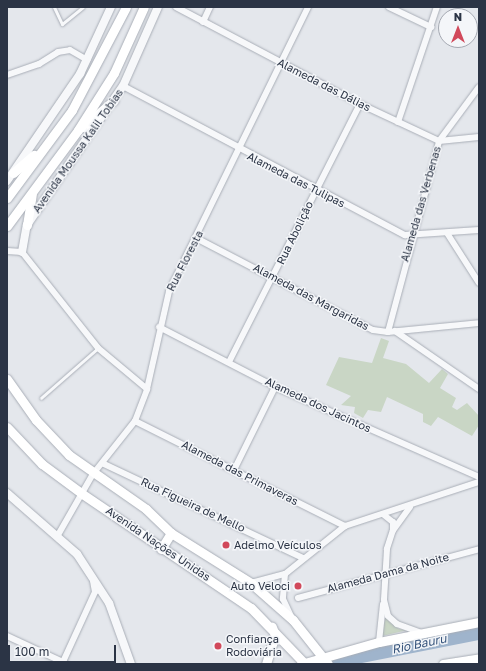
<!DOCTYPE html>
<meta charset="utf-8">
<style>
body{margin:0}
#map{position:relative;width:486px;height:671px;overflow:hidden;background:#e4e7ec;font-family:"Golos Text",sans-serif}
div>[style]{position:absolute}
[style*='--x']{left:calc(var(--x)*1px);top:calc(var(--y)*1px);width:calc(var(--w)*1px);rotate:calc(var(--a)*1deg)}
.green>*{inset:0;background:#c9d6c5}
.water>*{inset:0;background:#9fb4cc}
.roads{filter:drop-shadow(0 0 1px #a9aeb7) drop-shadow(0 0 1px #a9aeb7)}
.service>*{height:3px;margin:-1.5px;padding:0 1.5px;transform-origin:1.5px;border-radius:1.5px;background:#f7f8fa}
.minor>*{height:6px;margin:-3px;padding:0 3px;transform-origin:3px;border-radius:3px;background:#f7f8fa}
.tertiary>*{height:8px;margin:-4px;padding:0 4px;transform-origin:4px;border-radius:4px;background:#f7f8fa}
.secondary>*{height:9px;margin:-4.5px;padding:0 4.5px;transform-origin:4.5px;border-radius:4.5px;background:#fff}
.dots>*{width:11px;height:11px;translate:-50% -50%;box-sizing:border-box;border:2px solid #f4f6f9;border-radius:50%}
span{translate:-50% -50%;white-space:nowrap;text-align:center;line-height:1.15;-webkit-text-stroke:3px #f4f6f9;paint-order:stroke}
.street-label{font-size:11px;color:#2b3445}
.poi-label{font-size:11px;color:#2b3445}
.left{translate:0 -50%;text-align:left}
.right{translate:-100% -50%;text-align:right}
.water-label{font-size:12px;color:#34527a;font-style:italic}
.frame{position:absolute;inset:0;border:8px solid #2b3445;pointer-events:none}
.north{position:absolute;left:438px;top:8px;width:40px;height:40px;box-sizing:border-box;background:#f4f6f9;border:1px solid #a4a8b1;border-radius:50%;rotate:0deg;font-size:11px;font-weight:700;line-height:16px;text-align:center;color:#2b3445}
.north::after{content:'';display:block;margin:auto;width:14px;height:18px;background:#d1495b;clip-path:polygon(50% 0,100% 100%,50% 72%,0 100%)}
.scale{position:absolute;left:8px;top:645px;width:108px;height:18px;box-sizing:border-box;border:2px solid #2b3445;border-top:0;padding-left:5px;font-size:12px;line-height:14px;white-space:nowrap;color:#2b3445;-webkit-text-stroke:3px #f4f6f9;paint-order:stroke}
</style>
<div id="map">
<div class="green">
<i style="clip-path:polygon(381px 338px,389px 341px,383px 358px,406px 364px,429px 383px,442px 369px,448px 374px,440px 388px,456px 398px,452px 407px,457px 410px,467px 403px,479px 416px,479px 425px,472px 436px,438px 417px,431px 426px,423px 422px,423px 414px,387px 397px,381px 412px,368px 410px,363px 418px,354px 413px,355px 407px,341px 405px,351px 396px,326px 385px,339px 357px,372px 363px)"></i>
<i style="clip-path:polygon(385px 617px,399px 629px,408px 630px,382px 636px)"></i>
</div>
<div class="water">
<i style="clip-path:polygon(479px 625px,479px 640px,357px 664px,316px 664px,367px 646px)"></i>
</div>
<div class="roads">
<div class="service">
<i style="--x:54;--y:7;--w:19;--a:65"></i>
<i style="--x:62;--y:24;--w:27;--a:-39"></i>
<i style="--x:41;--y:398;--w:76;--a:-41.3"></i>
</div>
<div class="minor">
<i style="--x:176;--y:7;--w:208;--a:27.8"></i>
<i style="--x:360;--y:104;--w:87;--a:25.1"></i>
<i style="--x:439;--y:141;--w:40;--a:-5.7"></i>
<i style="--x:389;--y:7;--w:47;--a:25.5"></i>
<i style="--x:203;--y:22;--w:17;--a:-65"></i>
<i style="--x:7;--y:75;--w:34;--a:-19"></i>
<i style="--x:39;--y:64;--w:22;--a:-32"></i>
<i style="--x:58;--y:52;--w:12;--a:-9"></i>
<i style="--x:70;--y:50;--w:20;--a:30"></i>
<i style="--x:123;--y:86;--w:319;--a:27.9"></i>
<i style="--x:405;--y:235;--w:74;--a:-3.9"></i>
<i style="--x:398;--y:122;--w:121;--a:-71.3"></i>
<i style="--x:447;--y:233;--w:59;--a:57.4"></i>
<i style="--x:196;--y:238;--w:199;--a:27.5"></i>
<i style="--x:373;--y:330;--w:15;--a:8"></i>
<i style="--x:388;--y:332;--w:91;--a:-5.6"></i>
<i style="--x:7;--y:251;--w:15;--a:4"></i>
<i style="--x:22;--y:252;--w:122;--a:51.6"></i>
<i style="--x:98;--y:348;--w:64;--a:39.9"></i>
<i style="--x:159;--y:327;--w:131;--a:27.3"></i>
<i style="--x:275;--y:387;--w:223;--a:23.8"></i>
<i style="--x:395;--y:331;--w:102;--a:34.6"></i>
<i style="--x:388;--y:332;--w:198;--a:-75"></i>
<i style="--x:439;--y:141;--w:67;--a:-53.5"></i>
<i style="--x:229;--y:362;--w:289;--a:-63.1"></i>
<i style="--x:135;--y:421;--w:235;--a:26.6"></i>
<i style="--x:104;--y:464;--w:220;--a:25.3"></i>
<i style="--x:234;--y:470;--w:93;--a:-63.7"></i>
<i style="--x:410;--y:507;--w:29;--a:126"></i>
<i style="--x:393;--y:530;--w:20;--a:108"></i>
<i style="--x:387;--y:549;--w:51;--a:93.4"></i>
<i style="--x:384;--y:600;--w:16;--a:76"></i>
<i style="--x:388;--y:616;--w:12;--a:42"></i>
<i style="--x:397;--y:624;--w:27;--a:20"></i>
<i style="--x:384;--y:515;--w:11;--a:38"></i>
<i style="--x:393;--y:522;--w:8;--a:90"></i>
<i style="--x:58;--y:535;--w:70;--a:-60.2"></i>
<i style="--x:93;--y:474;--w:68;--a:-51.6"></i>
<i style="--x:135;--y:421;--w:34;--a:-69"></i>
<i style="--x:147;--y:389;--w:100;--a:-77.3"></i>
<i style="--x:169;--y:291;--w:316;--a:-63.9"></i>
<i style="--x:285;--y:574;--w:25;--a:95"></i>
<i style="--x:283;--y:599;--w:19;--a:65"></i>
<i style="--x:251;--y:583;--w:35;--a:-15"></i>
<i style="--x:285;--y:574;--w:77;--a:-38.7"></i>
<i style="--x:345;--y:526;--w:141;--a:-18.2"></i>
<i style="--x:298;--y:598;--w:188;--a:-15.1"></i>
<i style="--x:7;--y:636;--w:64;--a:25"></i>
<i style="--x:379;--y:642;--w:38;--a:-84"></i>
<i style="--x:62;--y:664;--w:79;--a:-65.4"></i>
<i style="--x:95;--y:592;--w:11;--a:-100"></i>
</div>
<div class="tertiary">
<i style="--x:7;--y:181;--w:130;--a:-55.7"></i>
<i style="--x:80;--y:74;--w:74;--a:-65.2"></i>
<i style="--x:22;--y:252;--w:27;--a:-80"></i>
<i style="--x:27;--y:225;--w:169;--a:-55.4"></i>
<i style="--x:123;--y:86;--w:86;--a:-66.1"></i>
<i style="--x:7;--y:493;--w:93;--a:41.1"></i>
<i style="--x:77;--y:554;--w:59;--a:56.9"></i>
<i style="--x:109;--y:603;--w:65;--a:70.2"></i>
</div>
<div class="secondary">
<i style="--x:83;--y:127;--w:41;--a:-41.1"></i>
<i style="--x:13;--y:173;--w:28;--a:-41"></i>
<i style="--x:7;--y:198;--w:109;--a:-53.5"></i>
<i style="--x:72;--y:110;--w:116;--a:-62.3"></i>
<i style="--x:27;--y:225;--w:31;--a:-81"></i>
<i style="--x:7;--y:226;--w:119;--a:-53.5"></i>
<i style="--x:78;--y:130;--w:67;--a:-57.7"></i>
<i style="--x:114;--y:73;--w:72;--a:-65.6"></i>
<i style="--x:7;--y:379;--w:50;--a:54.7"></i>
<i style="--x:36;--y:420;--w:48;--a:46.7"></i>
<i style="--x:69;--y:455;--w:94;--a:35"></i>
<i style="--x:146;--y:509;--w:35;--a:44"></i>
<i style="--x:171;--y:533;--w:94;--a:32"></i>
<i style="--x:251;--y:583;--w:56;--a:41.4"></i>
<i style="--x:293;--y:620;--w:56;--a:51.5"></i>
<i style="--x:7;--y:427;--w:51;--a:46.6"></i>
<i style="--x:42;--y:464;--w:49;--a:36.6"></i>
<i style="--x:81;--y:493;--w:205;--a:34.1"></i>
<i style="--x:251;--y:608;--w:78;--a:46"></i>
<i style="--x:161;--y:549;--w:19;--a:-58"></i>
<i style="--x:266;--y:664;--w:30;--a:-73"></i>
<i style="--x:275;--y:635;--w:9;--a:-111"></i>
<i style="--x:301;--y:664;--w:81;--a:-15.8"></i>
<i style="--x:379;--y:642;--w:102;--a:-11.3"></i>
<i style="--x:443;--y:664;--w:36;--a:-9"></i>
</div>
</div>
<div class="dots">
<i style="left:226px;top:545px;background:#d1495b"></i>
<i style="left:298px;top:586px;background:#d1495b"></i>
<i style="left:218px;top:646px;background:#d1495b"></i>
</div>
<div class="street-label">
<span style="left:324px;top:85px;rotate:27deg">Alameda das Dálias</span>
<span style="left:78px;top:151px;rotate:-55deg">Avenida Moussa Kalil Tobias</span>
<span style="left:296px;top:180px;rotate:27deg">Alameda das Tulipas</span>
<span style="left:421px;top:204px;rotate:-74deg">Alameda das Verbenas</span>
<span style="left:295px;top:233px;rotate:-64deg">Rua Abolição</span>
<span style="left:185px;top:261px;rotate:-63deg">Rua Floresta</span>
<span style="left:311px;top:297px;rotate:28deg">Alameda das Margaridas</span>
<span style="left:318px;top:405px;rotate:25deg">Alameda dos Jacintos</span>
<span style="left:240px;top:473px;rotate:27deg">Alameda das Primaveras</span>
<span style="left:193px;top:505px;rotate:25deg">Rua Figueira de Mello</span>
<span style="left:158px;top:544px;rotate:34deg">Avenida Nações Unidas</span>
<span style="left:388px;top:573px;rotate:-15deg">Alameda Dama da Noite</span>
</div>
<div class="poi-label">
<span class="left" style="left:234px;top:545px">Adelmo Veículos</span>
<span class="right" style="left:290px;top:586px">Auto Veloci</span>
<span class="left" style="left:226px;top:646px">Confiança<br>Rodoviária</span>
</div>
<div class="water-label">
<span style="left:419px;top:644px;rotate:-12deg">Rio Bauru</span>
</div>
<div class="frame"></div>
<div class="north">N</div>
<div class="scale">100 m</div>
</div>
